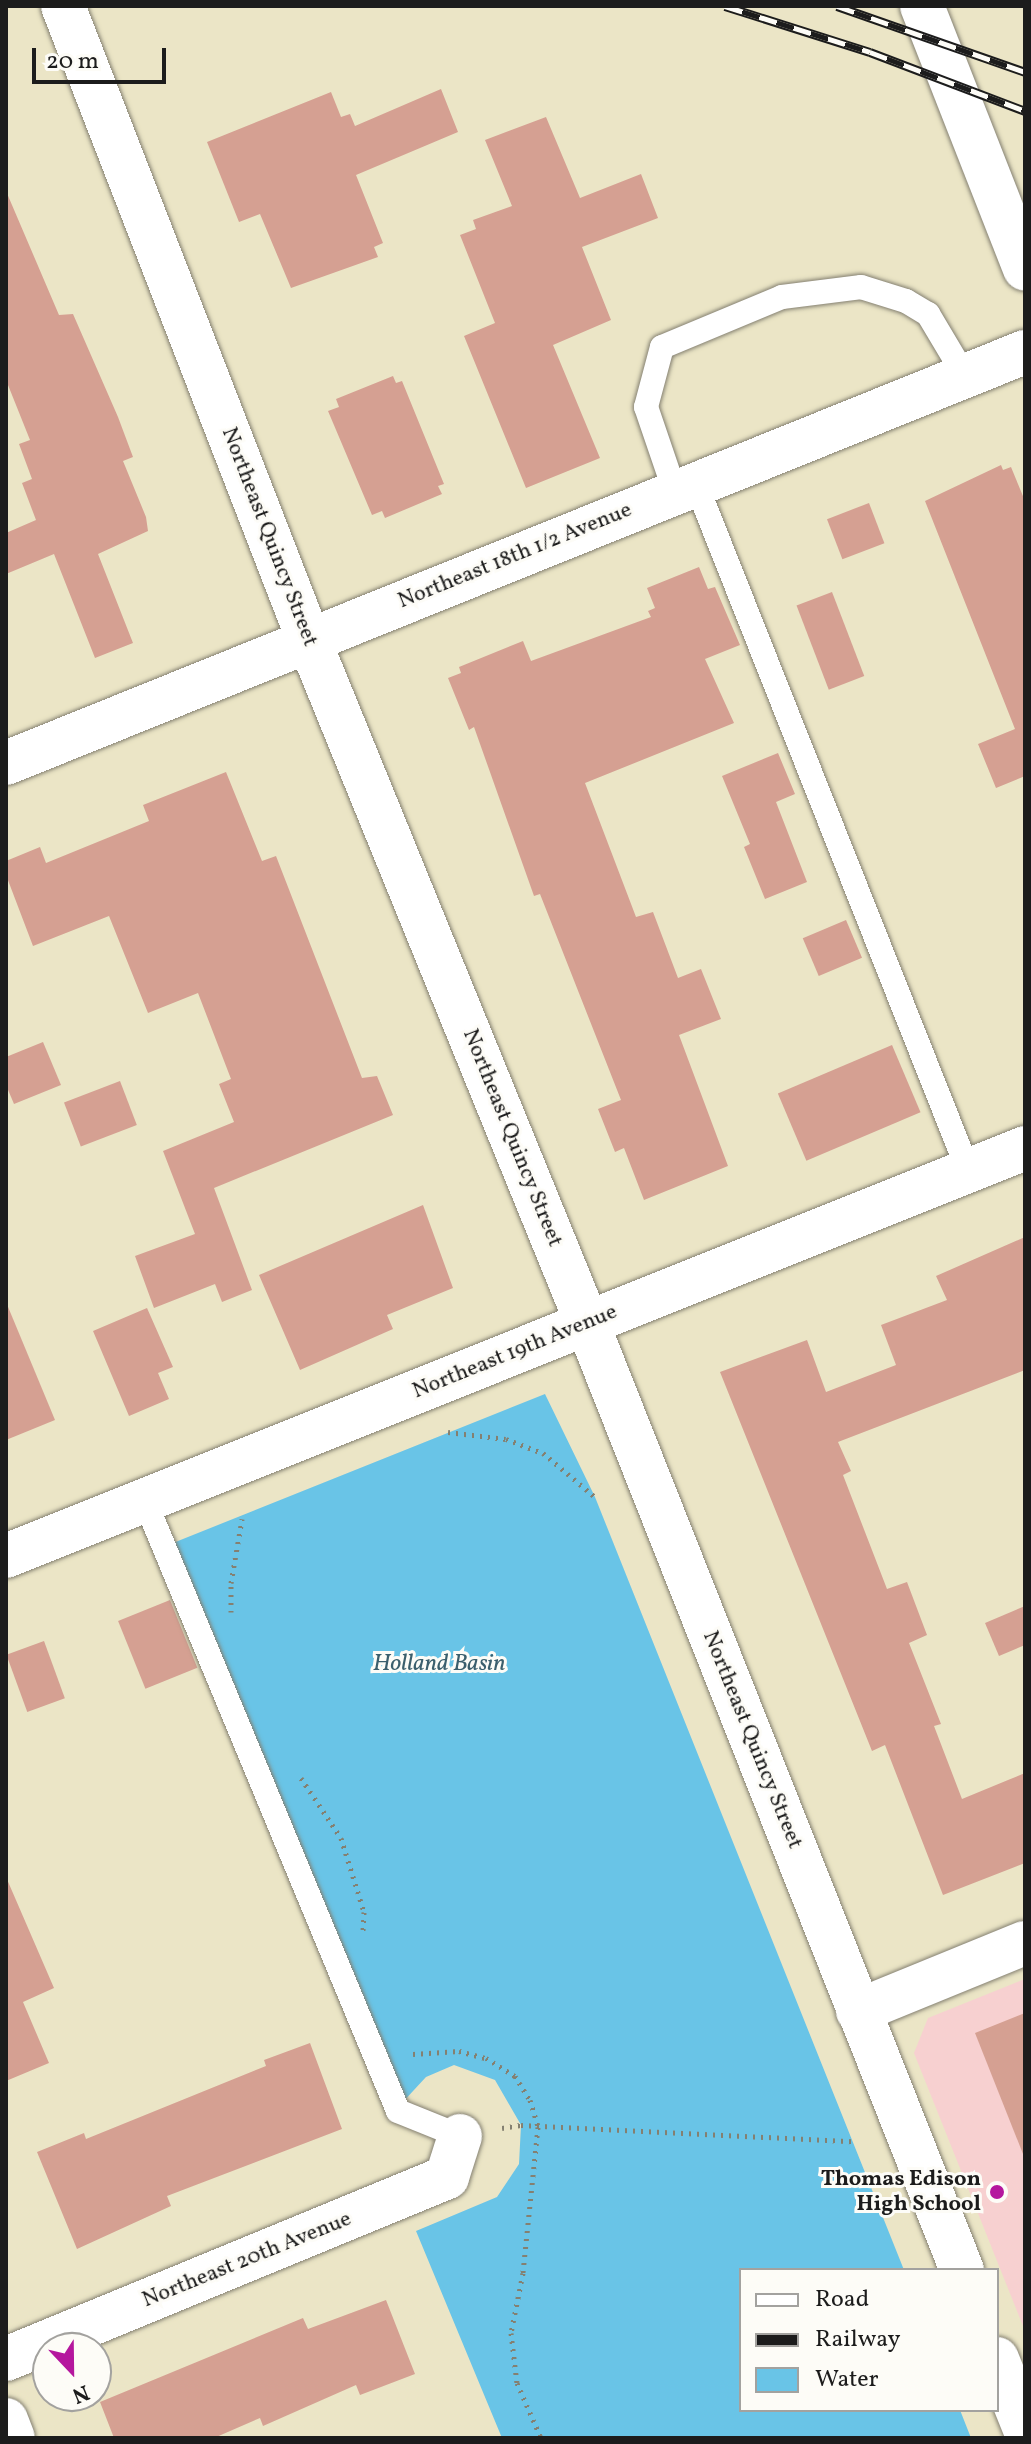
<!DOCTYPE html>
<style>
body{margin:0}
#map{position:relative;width:1031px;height:2444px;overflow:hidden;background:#ebe5c6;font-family:Vollkorn,serif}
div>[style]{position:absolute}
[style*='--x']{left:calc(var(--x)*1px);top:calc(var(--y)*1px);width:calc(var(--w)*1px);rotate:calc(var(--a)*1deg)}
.built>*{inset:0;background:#f7d0d0}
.water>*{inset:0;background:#69c4e7}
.building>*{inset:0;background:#d5a092;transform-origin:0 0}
.path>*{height:5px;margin-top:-2.5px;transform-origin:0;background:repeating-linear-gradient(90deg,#848071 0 2px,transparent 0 8px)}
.roads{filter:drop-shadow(0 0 2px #848071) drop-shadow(0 0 2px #848071)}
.service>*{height:24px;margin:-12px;padding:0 12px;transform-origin:12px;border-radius:12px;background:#fff}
.minor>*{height:44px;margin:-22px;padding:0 22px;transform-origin:22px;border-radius:22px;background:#fff}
.tertiary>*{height:44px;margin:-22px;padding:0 22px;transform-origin:22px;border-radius:22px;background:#fff}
.rail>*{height:9px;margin-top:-4.5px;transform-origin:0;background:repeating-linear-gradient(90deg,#fdfcf7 0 18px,#1c1c1c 0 36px);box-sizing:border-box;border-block:2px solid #1c1c1c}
.dots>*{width:22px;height:22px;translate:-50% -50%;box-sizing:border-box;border:4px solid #fdfcf7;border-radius:50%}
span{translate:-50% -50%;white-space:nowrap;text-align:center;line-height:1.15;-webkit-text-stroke:6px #fdfcf7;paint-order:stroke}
.street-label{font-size:22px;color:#1c1c1c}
.poi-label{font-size:22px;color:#1c1c1c;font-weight:700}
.right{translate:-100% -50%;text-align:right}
.water-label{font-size:24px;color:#3b5f6d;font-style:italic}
.frame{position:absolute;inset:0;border:8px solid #1c1c1c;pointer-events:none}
.legend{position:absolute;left:739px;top:2268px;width:260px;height:144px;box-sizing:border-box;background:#fdfcf7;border:2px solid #a3a29f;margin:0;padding:10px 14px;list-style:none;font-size:24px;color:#1c1c1c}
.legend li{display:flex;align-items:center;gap:16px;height:40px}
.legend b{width:40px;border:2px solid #a3a29f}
.north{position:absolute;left:32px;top:2332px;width:80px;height:80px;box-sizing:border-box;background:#fdfcf7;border:2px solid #a3a29f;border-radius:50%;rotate:158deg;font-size:22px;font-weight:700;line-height:32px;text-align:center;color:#1c1c1c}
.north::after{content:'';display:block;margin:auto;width:28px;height:36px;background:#b5179e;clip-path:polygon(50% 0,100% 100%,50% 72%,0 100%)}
.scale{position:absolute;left:32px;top:48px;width:134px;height:36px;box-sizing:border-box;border:4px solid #1c1c1c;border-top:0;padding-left:10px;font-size:24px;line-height:28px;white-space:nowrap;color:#1c1c1c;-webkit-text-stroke:6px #fdfcf7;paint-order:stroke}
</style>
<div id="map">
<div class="built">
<i style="clip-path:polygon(1025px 1979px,1025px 2331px,914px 2053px,928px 2018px)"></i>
</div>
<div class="water">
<i style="clip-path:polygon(545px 1394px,595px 1497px,904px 2270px,741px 2270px,741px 2410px,960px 2410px,971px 2438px,502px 2438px,416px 2231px,497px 2197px,519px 2164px,521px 2125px,495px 2080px,454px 2065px,426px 2077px,401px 2104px,163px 1547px)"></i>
</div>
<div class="building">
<i style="clip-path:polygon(441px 89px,458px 132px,356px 175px,383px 243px,374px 247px,378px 257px,291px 288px,260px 214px,239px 222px,207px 142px,331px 92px,341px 117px,350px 114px,355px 126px)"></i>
<i style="clip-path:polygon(546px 117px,580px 198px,641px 174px,658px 218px,582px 247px,611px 320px,553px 345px,600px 458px,526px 488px,464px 336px,495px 323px,460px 235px,476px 229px,473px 220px,512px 206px,485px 140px)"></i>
<i style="clip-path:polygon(6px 191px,59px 315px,73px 314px,118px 417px,133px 457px,123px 461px,146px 517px,148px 531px,98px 554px,133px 643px,95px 658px,54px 554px,6px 574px,6px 533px,36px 520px,22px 483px,32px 479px,19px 444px,30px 440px,6px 380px)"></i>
<i style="clip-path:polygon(393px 376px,396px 383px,402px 381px,444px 484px,438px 486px,442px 494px,385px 518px,382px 511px,372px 515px,328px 411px,339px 407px,336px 399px)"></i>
<i style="clip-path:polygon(1001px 465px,1003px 470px,1011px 467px,1025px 501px,1025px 776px,996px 788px,978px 744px,1015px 729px,925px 501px)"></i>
<i style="left:869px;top:503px;width:43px;height:45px;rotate:69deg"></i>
<i style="clip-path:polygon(699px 567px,708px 589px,715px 587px,740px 645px,705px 659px,734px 723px,585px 783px,636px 917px,653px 912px,678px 978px,701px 969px,721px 1019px,679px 1035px,728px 1166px,644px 1200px,624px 1148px,615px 1152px,598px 1109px,621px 1100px,540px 894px,534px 896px,474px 727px,469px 730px,448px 678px,461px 673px,459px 667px,523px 641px,531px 661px,651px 617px,648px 611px,655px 608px,647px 588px)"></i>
<i style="left:832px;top:592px;width:90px;height:38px;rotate:69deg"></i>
<i style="clip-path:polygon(778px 753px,795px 794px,776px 802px,807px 882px,765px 899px,744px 847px,750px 844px,722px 776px)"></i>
<i style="clip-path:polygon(226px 772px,262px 861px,276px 856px,362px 1078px,377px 1076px,393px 1115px,214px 1188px,252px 1290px,222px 1302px,215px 1284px,154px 1308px,135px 1256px,195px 1234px,163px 1151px,234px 1122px,219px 1084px,231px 1079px,198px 993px,148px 1013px,109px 916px,33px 946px,6px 875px,6px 861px,40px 847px,46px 863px,149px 821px,143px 805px)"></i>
<i style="left:846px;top:920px;width:41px;height:47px;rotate:67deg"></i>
<i style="clip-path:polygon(43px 1042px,61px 1085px,14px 1104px,6px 1085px,6px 1057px)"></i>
<i style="left:892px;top:1045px;width:73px;height:124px;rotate:67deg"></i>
<i style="left:120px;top:1081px;width:47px;height:60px;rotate:69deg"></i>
<i style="clip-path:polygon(423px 1205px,453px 1288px,387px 1315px,393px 1329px,300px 1370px,259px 1275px)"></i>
<i style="clip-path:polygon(1025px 1237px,1025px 1370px,838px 1442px,851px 1471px,843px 1475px,887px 1589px,907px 1582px,927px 1635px,909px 1643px,941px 1724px,934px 1726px,962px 1799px,1025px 1773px,1025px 1863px,943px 1895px,885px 1745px,872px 1751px,720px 1372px,807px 1340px,826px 1392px,896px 1365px,881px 1325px,947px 1300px,936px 1276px)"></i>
<i style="clip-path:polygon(6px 1302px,55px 1420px,6px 1440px)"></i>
<i style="clip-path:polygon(147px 1308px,173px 1367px,158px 1373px,169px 1399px,129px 1416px,93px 1331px)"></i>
<i style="left:170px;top:1600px;width:73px;height:56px;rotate:68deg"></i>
<i style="clip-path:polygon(1025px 1606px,1025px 1645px,999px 1656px,985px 1623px)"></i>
<i style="left:44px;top:1641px;width:61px;height:40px;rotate:70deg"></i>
<i style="clip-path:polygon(6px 1877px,54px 1988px,23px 2002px,49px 2063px,6px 2081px)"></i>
<i style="clip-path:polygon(1025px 2013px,1025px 2154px,1023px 2154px,975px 2033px)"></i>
<i style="clip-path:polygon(310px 2043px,342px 2129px,167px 2196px,171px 2206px,77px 2249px,37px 2152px,84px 2133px,86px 2139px,266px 2066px,264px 2060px)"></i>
<i style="clip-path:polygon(386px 2300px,415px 2374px,360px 2395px,356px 2385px,263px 2426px,260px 2418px,214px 2438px,114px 2438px,100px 2402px,303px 2318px,308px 2329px)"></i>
</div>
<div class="path">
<i style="--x:448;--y:1432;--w:58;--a:6.9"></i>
<i style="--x:506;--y:1439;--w:40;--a:21"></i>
<i style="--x:543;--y:1453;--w:68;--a:40.2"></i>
<i style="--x:231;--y:1612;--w:29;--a:-90"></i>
<i style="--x:231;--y:1583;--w:65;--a:-80.2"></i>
<i style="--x:301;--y:1778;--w:72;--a:56.3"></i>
<i style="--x:341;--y:1838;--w:77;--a:72.7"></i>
<i style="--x:364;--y:1912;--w:20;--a:93"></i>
<i style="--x:413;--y:2054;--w:46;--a:-3.7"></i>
<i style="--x:459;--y:2051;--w:28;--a:15"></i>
<i style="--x:486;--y:2058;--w:34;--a:32"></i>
<i style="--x:515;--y:2076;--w:28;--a:58"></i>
<i style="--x:530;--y:2100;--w:28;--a:73"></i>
<i style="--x:538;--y:2127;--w:147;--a:95.9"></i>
<i style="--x:523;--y:2273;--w:61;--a:101.3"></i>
<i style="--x:511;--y:2333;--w:50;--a:83.2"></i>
<i style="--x:517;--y:2383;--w:60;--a:66.4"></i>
<i style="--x:502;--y:2128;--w:19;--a:-9"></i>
<i style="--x:521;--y:2125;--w:331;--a:2.8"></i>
</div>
<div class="roads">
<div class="service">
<i style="--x:696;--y:484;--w:738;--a:68.37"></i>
<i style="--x:675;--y:492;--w:90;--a:-108.8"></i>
<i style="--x:646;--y:407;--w:62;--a:-75.1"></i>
<i style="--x:662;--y:347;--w:130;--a:-22.6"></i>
<i style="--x:782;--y:297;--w:80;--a:-7.2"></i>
<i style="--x:861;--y:287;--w:47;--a:17.3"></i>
<i style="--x:906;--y:301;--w:26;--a:31"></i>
<i style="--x:928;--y:314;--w:72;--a:59.2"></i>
<i style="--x:145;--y:1501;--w:660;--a:67.47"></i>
<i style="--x:398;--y:2111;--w:67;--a:22"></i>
</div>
<div class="minor">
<i style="--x:63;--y:6;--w:678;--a:68.81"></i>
<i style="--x:308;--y:638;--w:740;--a:67.84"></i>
<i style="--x:587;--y:1323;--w:1019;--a:68.4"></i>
<i style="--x:6;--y:763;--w:1099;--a:-21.97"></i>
<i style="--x:6;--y:1556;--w:1098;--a:-21.82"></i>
<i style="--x:858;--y:2011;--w:180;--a:-22.2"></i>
<i style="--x:6;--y:2359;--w:477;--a:-22.4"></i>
<i style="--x:447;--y:2177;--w:43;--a:-72.4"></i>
<i style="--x:997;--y:2359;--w:75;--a:68.2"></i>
<i style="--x:6;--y:2420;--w:19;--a:69"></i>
</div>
<div class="tertiary">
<i style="--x:922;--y:6;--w:282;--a:68.6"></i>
</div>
</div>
<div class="rail">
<i style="--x:725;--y:6;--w:152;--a:17.6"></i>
<i style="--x:870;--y:52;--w:166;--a:20.8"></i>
<i style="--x:837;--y:6;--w:199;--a:19.3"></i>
</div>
<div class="dots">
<i style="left:997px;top:2192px;background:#b5179e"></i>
</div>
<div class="street-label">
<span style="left:269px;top:537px;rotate:69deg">Northeast Quincy Street</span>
<span style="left:515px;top:556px;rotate:-22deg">Northeast 18th 1/2 Avenue</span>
<span style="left:512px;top:1138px;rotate:68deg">Northeast Quincy Street</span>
<span style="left:515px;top:1352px;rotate:-22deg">Northeast 19th Avenue</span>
<span style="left:752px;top:1740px;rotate:68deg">Northeast Quincy Street</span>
<span style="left:247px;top:2260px;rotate:-22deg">Northeast 20th Avenue</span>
</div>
<div class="poi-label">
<span class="right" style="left:981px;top:2192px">Thomas Edison<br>High School</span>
</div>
<div class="water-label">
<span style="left:439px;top:1665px">Holland Basin</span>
</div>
<div class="frame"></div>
<ul class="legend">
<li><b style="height:10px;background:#fff"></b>Road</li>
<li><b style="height:10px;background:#1c1c1c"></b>Railway</li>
<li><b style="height:22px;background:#69c4e7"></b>Water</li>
</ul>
<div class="north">N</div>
<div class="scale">20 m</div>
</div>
